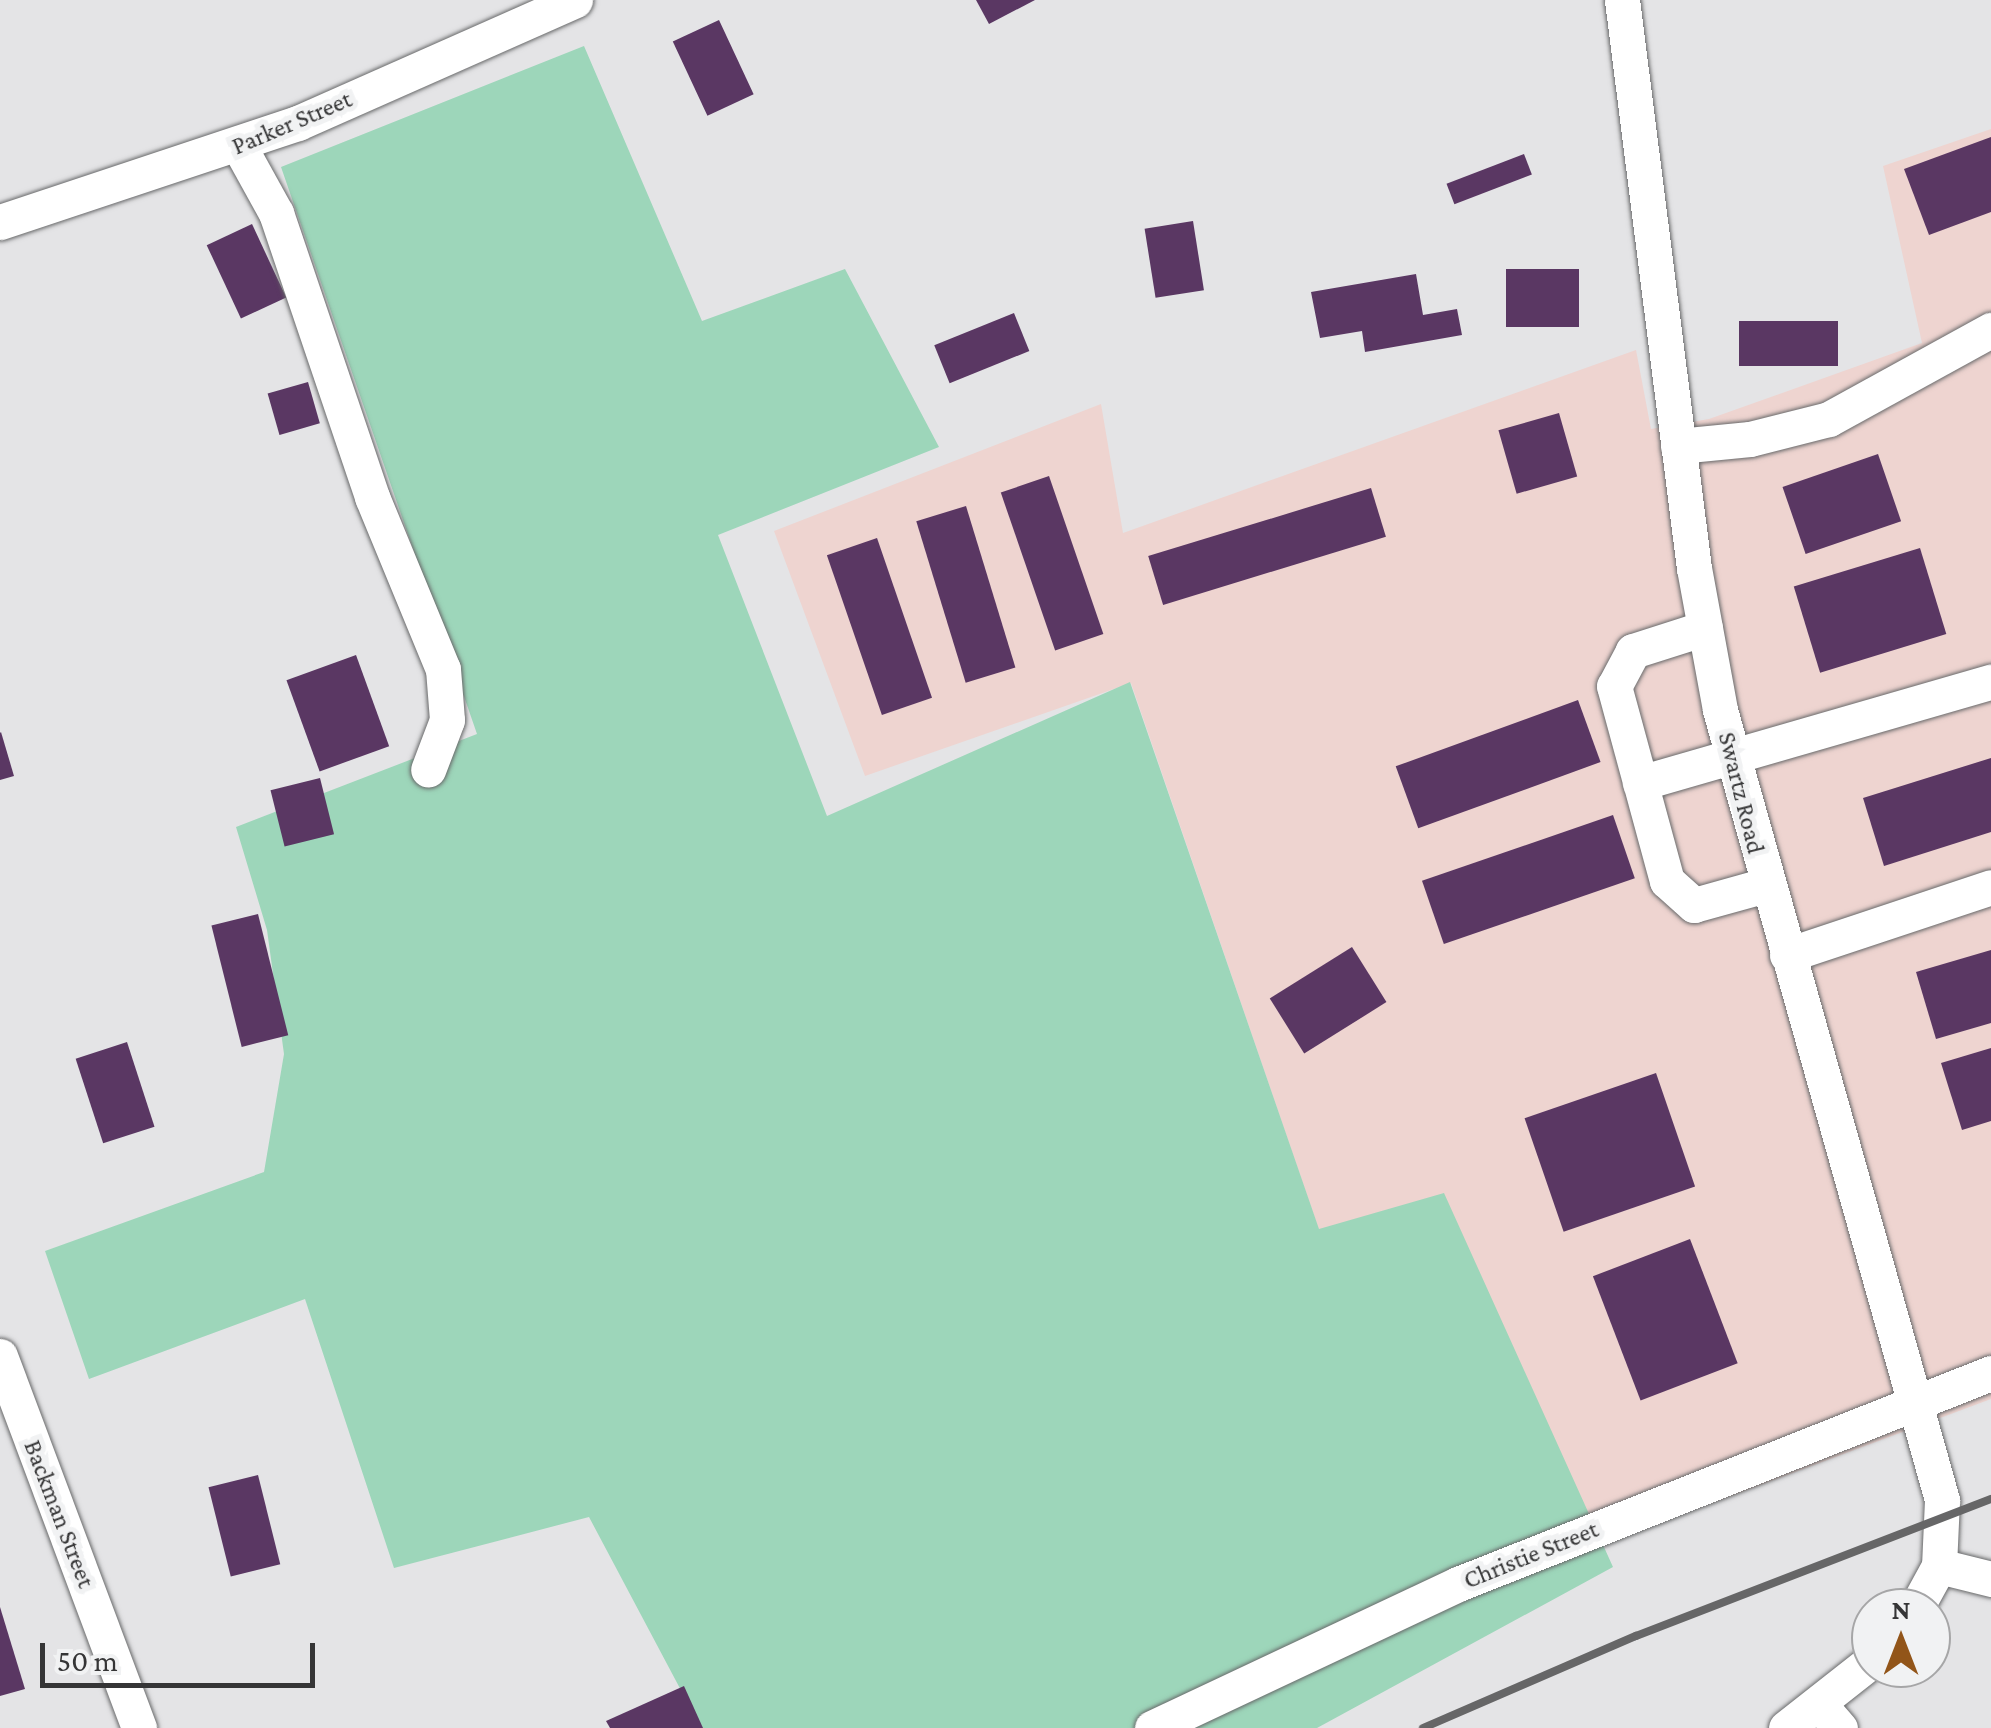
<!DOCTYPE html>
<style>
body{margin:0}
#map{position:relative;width:1991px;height:1728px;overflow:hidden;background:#e4e4e6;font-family:"Crimson Pro",serif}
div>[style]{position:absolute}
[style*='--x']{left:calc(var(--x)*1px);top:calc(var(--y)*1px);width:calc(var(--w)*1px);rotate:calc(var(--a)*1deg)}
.industrial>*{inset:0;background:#eed4d0}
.green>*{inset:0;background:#9dd6ba}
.building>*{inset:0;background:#5a3763;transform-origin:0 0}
.roads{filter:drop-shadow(0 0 2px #68696a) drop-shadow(0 0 2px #68696a)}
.minor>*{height:35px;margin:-17.5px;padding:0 17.5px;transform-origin:17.5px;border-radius:17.5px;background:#fff}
.rail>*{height:8px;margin:-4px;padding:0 4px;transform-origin:4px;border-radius:4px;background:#666667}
span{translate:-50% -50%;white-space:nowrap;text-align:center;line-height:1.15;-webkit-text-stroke:10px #f1f2f3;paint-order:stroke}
.street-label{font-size:25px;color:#353536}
.north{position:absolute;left:1851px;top:1588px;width:100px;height:100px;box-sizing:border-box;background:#f1f2f3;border:2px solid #a6a6a7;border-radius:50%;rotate:0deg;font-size:28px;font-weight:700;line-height:40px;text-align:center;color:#353536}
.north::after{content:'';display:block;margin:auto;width:35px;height:45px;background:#925519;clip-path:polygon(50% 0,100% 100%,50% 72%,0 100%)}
.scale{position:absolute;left:40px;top:1643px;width:275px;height:45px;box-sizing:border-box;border:5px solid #353536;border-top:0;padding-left:12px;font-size:30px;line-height:35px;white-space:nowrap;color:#353536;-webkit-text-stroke:8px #f1f2f3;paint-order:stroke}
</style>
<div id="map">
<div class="industrial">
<i style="clip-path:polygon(1991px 129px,1991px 1399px,1603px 1544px,1319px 1230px,1131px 683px,865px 776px,774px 531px,1101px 404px,1123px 533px,1636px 350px,1651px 429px,1709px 419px,1922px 343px,1883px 166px)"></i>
</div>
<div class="green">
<i style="clip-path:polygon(584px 46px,702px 321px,845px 269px,939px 447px,718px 535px,827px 816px,1130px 682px,1319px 1229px,1444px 1193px,1613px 1567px,1317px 1728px,701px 1728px,589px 1517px,394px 1568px,305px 1299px,89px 1379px,45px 1251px,264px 1172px,284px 1054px,267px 930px,236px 827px,477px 734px,281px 167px)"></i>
</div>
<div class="building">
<i style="clip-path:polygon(976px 0,1035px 0,989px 24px)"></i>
<i style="left:719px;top:20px;width:82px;height:51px;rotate:65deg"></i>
<i style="clip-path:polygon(1991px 137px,1991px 212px,1929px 235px,1904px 169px)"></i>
<i style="left:1524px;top:154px;width:22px;height:83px;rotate:69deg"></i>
<i style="left:1193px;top:221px;width:70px;height:49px;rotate:81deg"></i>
<i style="left:252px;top:224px;width:81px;height:50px;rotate:65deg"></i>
<i style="left:1506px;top:269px;width:73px;height:58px"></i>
<i style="clip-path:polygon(1416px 274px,1423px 315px,1457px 309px,1462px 335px,1365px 352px,1362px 331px,1320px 338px,1311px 292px)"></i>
<i style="left:1014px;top:313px;width:41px;height:86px;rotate:68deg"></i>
<i style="left:1739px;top:321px;width:99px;height:45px"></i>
<i style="left:308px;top:382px;width:43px;height:42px;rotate:74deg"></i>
<i style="left:1559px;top:413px;width:66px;height:63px;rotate:74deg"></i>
<i style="left:1878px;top:454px;width:71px;height:101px;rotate:71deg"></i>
<i style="left:1049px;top:476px;width:167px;height:51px;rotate:71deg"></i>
<i style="left:1371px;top:488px;width:51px;height:233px;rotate:73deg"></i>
<i style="left:966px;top:506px;width:169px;height:52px;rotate:73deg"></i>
<i style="left:877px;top:538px;width:169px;height:53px;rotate:71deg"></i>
<i style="left:1920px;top:548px;width:90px;height:132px;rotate:73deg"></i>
<i style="left:356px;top:655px;width:97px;height:74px;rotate:70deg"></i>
<i style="left:1578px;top:700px;width:66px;height:194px;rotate:70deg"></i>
<i style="clip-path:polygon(1px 732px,14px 776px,0 780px,0 733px)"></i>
<i style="clip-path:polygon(1991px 758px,1991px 832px,1884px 866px,1863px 798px)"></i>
<i style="left:320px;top:778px;width:58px;height:51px;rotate:76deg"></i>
<i style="left:1613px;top:815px;width:67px;height:202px;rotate:71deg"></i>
<i style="left:258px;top:914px;width:125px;height:48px;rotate:76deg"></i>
<i style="left:1352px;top:947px;width:65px;height:97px;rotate:58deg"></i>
<i style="clip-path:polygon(1991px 950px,1991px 1023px,1936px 1039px,1916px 972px)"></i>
<i style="left:127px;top:1042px;width:89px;height:54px;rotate:72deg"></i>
<i style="clip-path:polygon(1991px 1048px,1991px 1121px,1962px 1130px,1941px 1063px)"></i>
<i style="left:1656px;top:1073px;width:120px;height:139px;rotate:71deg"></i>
<i style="left:1690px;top:1239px;width:133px;height:104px;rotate:69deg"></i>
<i style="left:258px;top:1475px;width:92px;height:51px;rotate:76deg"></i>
<i style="clip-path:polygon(0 1607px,25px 1689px,0 1696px)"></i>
<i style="clip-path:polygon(684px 1686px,703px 1728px,610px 1728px,606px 1721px)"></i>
</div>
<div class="roads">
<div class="minor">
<i style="--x:1622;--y:0;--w:573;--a:82.78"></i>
<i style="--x:1694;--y:568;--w:144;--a:79.6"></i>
<i style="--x:1720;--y:710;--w:821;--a:74.3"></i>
<i style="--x:1942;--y:1500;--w:66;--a:92.6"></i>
<i style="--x:1939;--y:1566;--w:48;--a:118.7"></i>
<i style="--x:239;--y:146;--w:77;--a:61.1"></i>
<i style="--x:276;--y:213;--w:300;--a:71.3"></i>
<i style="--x:372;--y:497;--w:186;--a:67.6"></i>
<i style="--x:443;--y:669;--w:51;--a:85.5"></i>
<i style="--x:447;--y:720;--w:53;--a:110.8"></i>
<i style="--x:0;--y:222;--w:314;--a:-18.4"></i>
<i style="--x:298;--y:123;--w:303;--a:-23.9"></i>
<i style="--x:1678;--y:446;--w:72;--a:-5.6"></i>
<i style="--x:1750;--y:439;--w:81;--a:-14.2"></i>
<i style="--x:1829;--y:419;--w:185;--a:-28.8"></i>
<i style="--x:1705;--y:628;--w:76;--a:162.3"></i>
<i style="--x:1633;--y:651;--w:40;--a:118"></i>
<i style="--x:1614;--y:686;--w:202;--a:74.8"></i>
<i style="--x:1667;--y:881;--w:36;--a:42"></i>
<i style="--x:1694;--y:905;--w:75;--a:-15.5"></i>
<i style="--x:1640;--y:783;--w:365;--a:-16.1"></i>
<i style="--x:1787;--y:955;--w:215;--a:-18.4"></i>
<i style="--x:0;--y:1356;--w:397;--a:69.5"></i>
<i style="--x:1939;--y:1566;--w:54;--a:14"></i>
<i style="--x:1819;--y:1704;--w:32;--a:49"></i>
<i style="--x:1152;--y:1728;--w:338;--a:-25.2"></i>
<i style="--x:1458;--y:1584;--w:573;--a:-21.6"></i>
<i style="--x:1786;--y:1728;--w:108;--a:-38.2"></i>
</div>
</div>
<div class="rail">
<i style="--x:1423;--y:1728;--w:232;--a:-23.4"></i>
<i style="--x:1636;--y:1636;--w:381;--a:-21.1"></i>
</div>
<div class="street-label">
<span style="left:292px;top:123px;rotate:-23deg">Parker Street</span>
<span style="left:1741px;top:793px;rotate:76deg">Swartz Road</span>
<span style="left:59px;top:1514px;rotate:69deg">Backman Street</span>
<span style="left:1531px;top:1555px;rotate:-22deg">Christie Street</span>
</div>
<div class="north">N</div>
<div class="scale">50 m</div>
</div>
